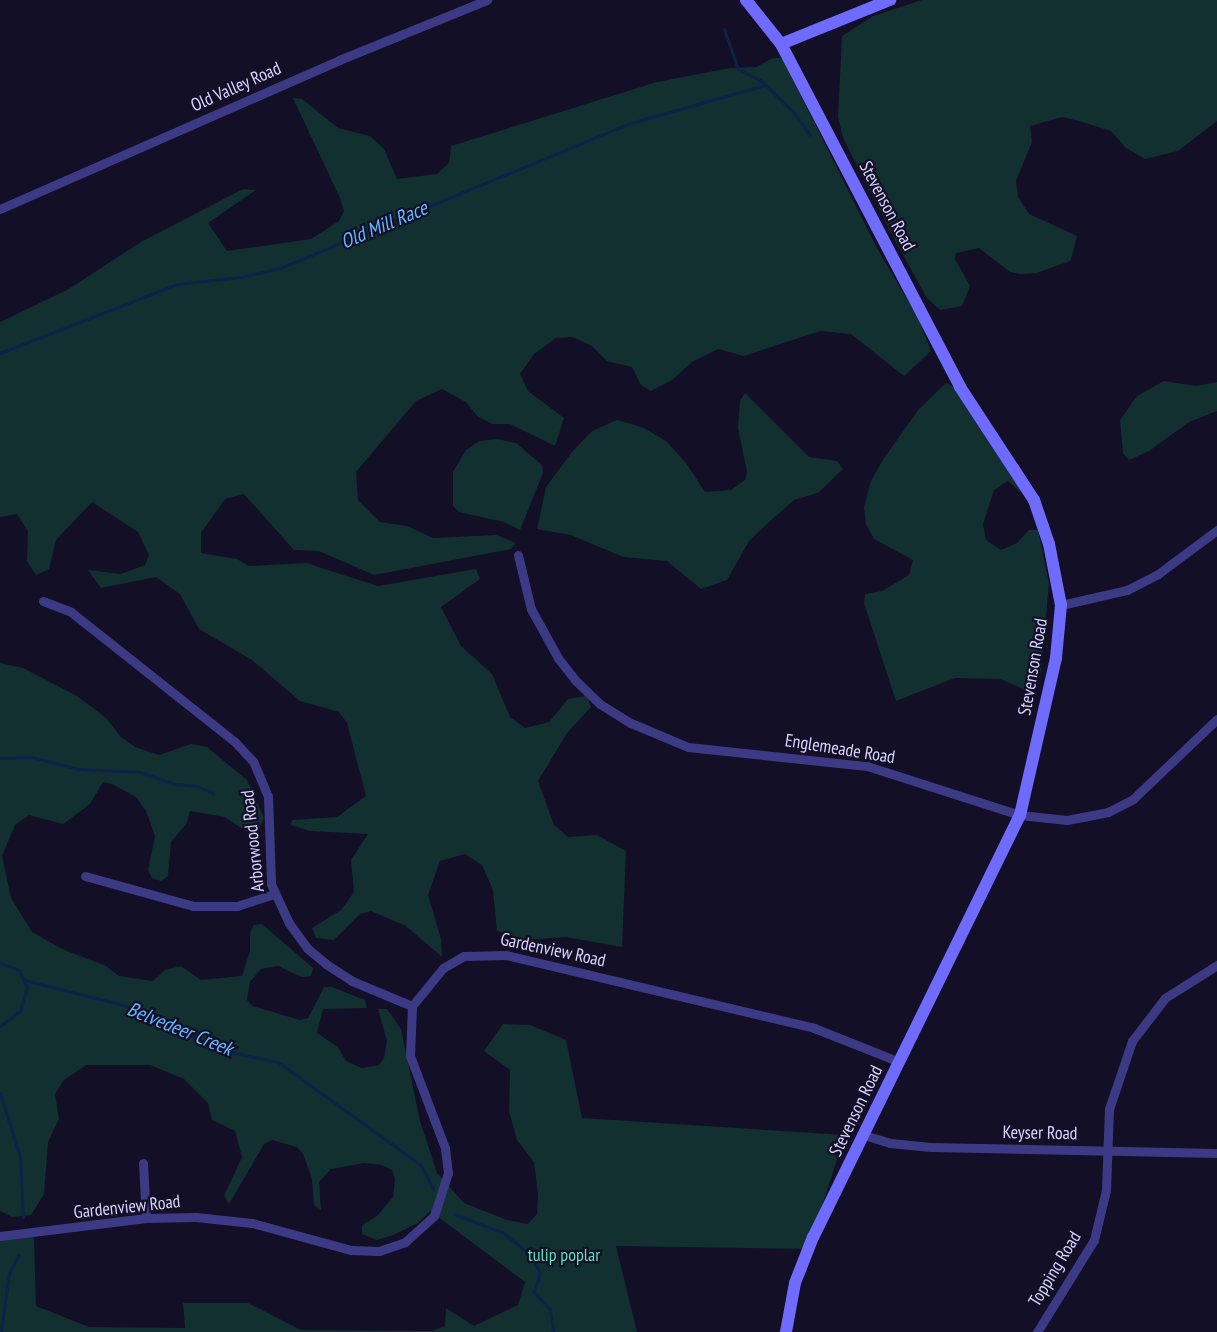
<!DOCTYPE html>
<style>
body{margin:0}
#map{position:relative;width:1217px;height:1332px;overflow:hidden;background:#130f26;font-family:"PT Sans Narrow",sans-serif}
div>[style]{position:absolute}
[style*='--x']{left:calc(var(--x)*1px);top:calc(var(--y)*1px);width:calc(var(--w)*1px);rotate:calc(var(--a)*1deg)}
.green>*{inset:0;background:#12302f}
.stream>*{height:3px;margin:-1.5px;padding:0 1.5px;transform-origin:1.5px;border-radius:1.5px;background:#0c2248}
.street>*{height:9px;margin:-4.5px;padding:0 4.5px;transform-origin:4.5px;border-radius:4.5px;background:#3d3a85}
.secondary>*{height:12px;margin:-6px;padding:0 6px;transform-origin:6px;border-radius:6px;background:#6f6bff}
span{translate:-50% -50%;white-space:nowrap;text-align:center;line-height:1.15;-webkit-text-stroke:4.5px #130f26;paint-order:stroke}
.street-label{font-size:18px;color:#d9d4ff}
.park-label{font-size:18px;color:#5fe0c0}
.water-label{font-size:20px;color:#62b6ff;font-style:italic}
</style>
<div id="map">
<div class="green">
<i style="clip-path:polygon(922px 0,1217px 0,1217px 121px,1178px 151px,1145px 159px,1126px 148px,1111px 131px,1079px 121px,1062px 117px,1030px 126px,1032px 142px,1016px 181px,1018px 197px,1029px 214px,1077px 236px,1072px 256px,1070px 261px,1037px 273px,1020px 274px,1010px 272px,979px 248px,956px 253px,955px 259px,970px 286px,962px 306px,940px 310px,927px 298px,897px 244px,843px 138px,838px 117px,842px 36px,873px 16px)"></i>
<i style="clip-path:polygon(773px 58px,782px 58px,877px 248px,918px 318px,931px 351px,904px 376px,851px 334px,820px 331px,744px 356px,718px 349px,692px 362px,672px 380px,651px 391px,641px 385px,632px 367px,607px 361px,592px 346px,573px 337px,556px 338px,534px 354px,520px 374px,528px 391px,564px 418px,555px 446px,510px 424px,492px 424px,477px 416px,466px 402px,442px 389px,416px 401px,356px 472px,358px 500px,380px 522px,407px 526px,433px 538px,496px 535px,516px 543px,511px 549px,374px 575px,319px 551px,294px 550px,244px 494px,225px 499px,201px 533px,201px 553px,237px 559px,249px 566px,306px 563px,378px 586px,476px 569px,480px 579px,441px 607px,461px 646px,492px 674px,510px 717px,525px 728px,549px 722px,568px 699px,587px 696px,591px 707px,567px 733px,538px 781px,554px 825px,568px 837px,597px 835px,626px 851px,622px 947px,566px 937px,524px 940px,497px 931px,493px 890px,482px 865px,465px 854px,440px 861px,428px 895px,441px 939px,442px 957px,406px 926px,371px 911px,360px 914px,334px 940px,316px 938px,312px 928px,341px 910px,354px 892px,351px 860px,368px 834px,310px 831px,291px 825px,292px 820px,337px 817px,366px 796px,347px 723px,339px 712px,300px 701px,252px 660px,199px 629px,180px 594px,156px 577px,101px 588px,88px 570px,121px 574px,145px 565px,149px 555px,138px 532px,92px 502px,56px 540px,49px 569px,36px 575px,27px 561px,28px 531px,17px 514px,0 517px,0 322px,67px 290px,141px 242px,243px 189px,256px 190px,208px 223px,227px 251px,311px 239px,339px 221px,344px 211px,340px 198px,293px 98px,302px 99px,338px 128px,370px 136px,384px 149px,397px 179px,437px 174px,449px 163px,451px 146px,657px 82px,730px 68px,756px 67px)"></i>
<i style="clip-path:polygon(1164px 381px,1196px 386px,1217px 382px,1217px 411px,1189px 422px,1149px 451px,1129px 460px,1123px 453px,1120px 420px,1137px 396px)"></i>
<i style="clip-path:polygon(946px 383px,954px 387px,1024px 495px,1008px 481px,994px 490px,983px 524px,986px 540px,1001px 550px,1017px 543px,1029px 530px,1038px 530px,1049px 583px,1041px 672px,1033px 687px,1026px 690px,1000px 679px,955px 678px,896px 701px,864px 603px,865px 594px,882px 591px,909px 575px,913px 560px,874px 539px,866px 524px,864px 507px,871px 481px,884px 458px,919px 409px)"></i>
<i style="clip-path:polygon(745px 393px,809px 457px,837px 461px,843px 469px,818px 493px,794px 500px,769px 522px,749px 541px,727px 580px,701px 589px,667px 561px,623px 557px,571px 535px,537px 529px,546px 487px,572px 452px,592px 431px,617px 420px,642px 427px,666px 441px,686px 463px,705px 492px,731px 490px,745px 480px,747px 472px,738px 428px,740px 401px)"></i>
<i style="clip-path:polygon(498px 439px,516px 443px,542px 465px,543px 473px,520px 530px,504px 522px,459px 512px,453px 506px,453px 472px,466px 450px,480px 441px)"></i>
<i style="clip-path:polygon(0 663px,23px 668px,77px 696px,106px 718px,121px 737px,135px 747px,159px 755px,191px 744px,207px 747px,247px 780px,264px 818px,257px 833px,247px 832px,225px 817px,190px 811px,187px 823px,171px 842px,168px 876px,161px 881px,152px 878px,148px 870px,155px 836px,146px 811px,136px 797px,112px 784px,103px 782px,90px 804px,63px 824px,29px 815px,15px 825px,2px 856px,11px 898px,32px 932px,62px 949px,106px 966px,119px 976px,153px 981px,165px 970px,181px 966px,201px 980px,242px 976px,250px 951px,250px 933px,254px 925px,262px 924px,313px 968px,311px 976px,302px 977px,278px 966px,261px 969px,250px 982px,247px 1000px,252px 1006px,300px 1020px,308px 1018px,324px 987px,332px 987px,365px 1000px,367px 1008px,323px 1009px,317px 1033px,338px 1047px,346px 1061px,362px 1068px,379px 1065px,384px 1058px,387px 1041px,378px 1009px,387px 1009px,401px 1029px,420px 1121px,437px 1173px,464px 1203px,507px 1220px,528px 1224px,537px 1214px,538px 1194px,534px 1162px,517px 1140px,509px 1111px,510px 1070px,484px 1051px,503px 1024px,530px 1025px,566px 1040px,582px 1118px,845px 1135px,808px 1249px,616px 1246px,637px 1332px,0 1332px,0 1236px,34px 1237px,36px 1306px,89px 1327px,185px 1328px,183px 1303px,248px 1303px,301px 1330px,432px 1331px,445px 1326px,446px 1308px,474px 1326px,518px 1305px,525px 1282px,430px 1211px,418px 1223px,393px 1235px,377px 1240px,362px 1234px,362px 1225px,377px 1216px,393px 1197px,395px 1179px,392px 1170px,382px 1165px,364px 1163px,331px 1169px,319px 1182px,321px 1210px,314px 1205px,312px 1179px,303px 1154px,297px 1147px,272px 1140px,264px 1144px,229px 1204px,224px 1196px,242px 1157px,235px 1131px,212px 1120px,208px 1103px,184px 1079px,150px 1065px,86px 1065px,64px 1080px,55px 1094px,59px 1119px,48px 1142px,44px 1194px,31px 1215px,12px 1217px,0 1211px)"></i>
</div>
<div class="stream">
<i style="--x:724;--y:29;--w:42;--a:70.7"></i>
<i style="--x:738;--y:69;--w:25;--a:27"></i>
<i style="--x:760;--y:80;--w:47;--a:44.1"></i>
<i style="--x:794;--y:113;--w:27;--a:54"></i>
<i style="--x:0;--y:353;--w:190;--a:-21.3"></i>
<i style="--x:177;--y:284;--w:64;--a:-6.2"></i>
<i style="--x:241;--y:277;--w:40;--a:-13"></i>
<i style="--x:280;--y:268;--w:376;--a:-22.5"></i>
<i style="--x:627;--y:124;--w:143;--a:-15.8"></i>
<i style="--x:0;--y:758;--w:32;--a:-2"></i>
<i style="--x:32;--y:757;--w:48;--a:14.6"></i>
<i style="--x:78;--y:769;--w:62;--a:2.8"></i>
<i style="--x:140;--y:772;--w:37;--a:19"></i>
<i style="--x:175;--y:784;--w:22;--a:5"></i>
<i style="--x:197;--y:786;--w:17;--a:24"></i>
<i style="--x:0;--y:963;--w:20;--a:20"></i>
<i style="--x:19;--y:970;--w:19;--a:65"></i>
<i style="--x:27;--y:987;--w:25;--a:106"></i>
<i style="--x:20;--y:1011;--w:25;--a:143"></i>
<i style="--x:24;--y:980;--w:110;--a:14.2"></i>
<i style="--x:131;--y:1007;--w:100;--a:25.5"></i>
<i style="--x:221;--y:1050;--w:58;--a:11.9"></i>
<i style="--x:278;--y:1062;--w:176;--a:35.8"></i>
<i style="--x:421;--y:1165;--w:28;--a:64"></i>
<i style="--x:0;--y:1093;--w:67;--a:72.6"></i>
<i style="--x:20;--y:1157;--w:60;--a:87.1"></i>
<i style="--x:456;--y:1215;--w:51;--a:20.6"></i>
<i style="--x:504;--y:1233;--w:35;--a:40"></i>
<i style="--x:531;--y:1256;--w:19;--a:62"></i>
<i style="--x:540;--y:1273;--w:20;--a:108"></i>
<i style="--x:534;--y:1292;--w:24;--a:48"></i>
<i style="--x:550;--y:1310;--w:22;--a:82"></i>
<i style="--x:1;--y:1332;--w:60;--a:-82.3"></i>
<i style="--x:9;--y:1273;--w:21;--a:-62"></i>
</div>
<div class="street">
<i style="--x:0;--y:209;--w:370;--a:-23.7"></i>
<i style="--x:339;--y:60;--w:160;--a:-22.1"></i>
<i style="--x:518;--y:555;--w:56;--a:76.5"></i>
<i style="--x:531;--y:609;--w:56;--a:61.1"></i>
<i style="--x:558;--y:658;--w:28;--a:52"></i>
<i style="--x:575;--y:680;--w:35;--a:44"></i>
<i style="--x:600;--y:704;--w:36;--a:32"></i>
<i style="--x:631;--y:723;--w:62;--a:22.8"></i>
<i style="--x:688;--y:747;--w:180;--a:6.1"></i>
<i style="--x:867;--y:766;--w:161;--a:17.8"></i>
<i style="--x:1020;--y:815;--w:47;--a:6.1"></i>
<i style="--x:1067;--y:820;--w:42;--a:-11"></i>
<i style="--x:1108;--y:812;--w:28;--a:-27"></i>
<i style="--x:1133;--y:799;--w:116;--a:-43.6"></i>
<i style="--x:43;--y:601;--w:30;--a:21"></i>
<i style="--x:71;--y:612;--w:209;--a:38.4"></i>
<i style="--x:235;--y:742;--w:26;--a:47"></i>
<i style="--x:253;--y:761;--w:38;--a:67"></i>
<i style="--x:268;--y:796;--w:88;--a:88"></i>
<i style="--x:271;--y:884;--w:43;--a:65.2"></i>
<i style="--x:289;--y:923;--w:31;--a:54"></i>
<i style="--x:307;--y:948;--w:25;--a:40"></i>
<i style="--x:326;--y:964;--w:31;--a:33"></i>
<i style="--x:352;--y:981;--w:65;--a:22.6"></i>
<i style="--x:1061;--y:605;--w:68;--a:-12.8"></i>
<i style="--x:1127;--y:590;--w:35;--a:-27"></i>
<i style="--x:1158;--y:574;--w:74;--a:-36.7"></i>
<i style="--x:85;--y:876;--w:112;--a:15.5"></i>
<i style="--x:193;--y:906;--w:44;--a:0"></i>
<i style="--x:237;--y:906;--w:38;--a:-18"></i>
<i style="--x:864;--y:1135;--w:27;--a:17"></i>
<i style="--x:890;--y:1143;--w:41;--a:5.6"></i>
<i style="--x:931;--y:1147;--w:286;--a:1.2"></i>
<i style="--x:143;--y:1163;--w:55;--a:86.9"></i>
<i style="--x:0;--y:1236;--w:147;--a:-7"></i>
<i style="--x:146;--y:1218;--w:50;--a:-1.1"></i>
<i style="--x:196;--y:1217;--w:56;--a:6.1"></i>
<i style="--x:252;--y:1223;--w:103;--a:15.3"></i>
<i style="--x:351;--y:1250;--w:28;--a:2"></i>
<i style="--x:379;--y:1251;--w:28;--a:-19"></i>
<i style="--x:405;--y:1242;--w:39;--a:-42"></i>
<i style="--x:434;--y:1216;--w:45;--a:-72"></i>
<i style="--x:448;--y:1173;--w:25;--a:-97"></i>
<i style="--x:445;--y:1148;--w:98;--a:-110.8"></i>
<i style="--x:410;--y:1056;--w:50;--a:-87.7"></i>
<i style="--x:412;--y:1006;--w:49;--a:-50.8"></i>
<i style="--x:443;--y:968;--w:24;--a:-30"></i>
<i style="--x:464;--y:956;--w:42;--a:-1.4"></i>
<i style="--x:506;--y:955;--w:317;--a:13.3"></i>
<i style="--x:814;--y:1028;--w:92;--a:21.6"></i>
<i style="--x:1037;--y:1332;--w:108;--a:-58.2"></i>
<i style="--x:1094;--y:1240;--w:51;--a:-76.5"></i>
<i style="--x:1106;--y:1190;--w:81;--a:-87.9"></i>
<i style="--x:1109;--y:1109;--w:72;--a:-71.3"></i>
<i style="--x:1132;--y:1041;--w:54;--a:-52.5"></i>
<i style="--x:1165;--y:998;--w:62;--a:-32.4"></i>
</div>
<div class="secondary">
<i style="--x:746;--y:0;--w:56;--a:51.5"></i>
<i style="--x:781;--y:44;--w:387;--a:62.4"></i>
<i style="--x:960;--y:387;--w:135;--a:56.8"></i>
<i style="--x:1034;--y:500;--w:46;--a:71.2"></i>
<i style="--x:1049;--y:544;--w:62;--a:78.9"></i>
<i style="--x:1061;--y:605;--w:53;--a:95.4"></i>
<i style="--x:1056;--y:658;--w:161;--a:102.9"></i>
<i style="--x:1020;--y:815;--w:470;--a:116.1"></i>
<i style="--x:813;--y:1237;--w:49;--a:111.4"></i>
<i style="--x:795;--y:1283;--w:50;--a:100.4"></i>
<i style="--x:781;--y:44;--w:118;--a:-22"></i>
</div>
<div class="street-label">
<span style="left:236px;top:87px;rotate:-24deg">Old Valley Road</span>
<span style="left:887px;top:206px;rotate:62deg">Stevenson Road</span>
<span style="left:1033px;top:667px;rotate:-80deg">Stevenson Road</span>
<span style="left:840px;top:749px;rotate:9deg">Englemeade Road</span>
<span style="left:253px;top:841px;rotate:-96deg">Arborwood Road</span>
<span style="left:553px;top:950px;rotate:12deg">Gardenview Road</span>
<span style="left:856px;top:1111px;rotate:-64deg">Stevenson Road</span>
<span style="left:1040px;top:1133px;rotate:1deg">Keyser Road</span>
<span style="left:127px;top:1207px;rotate:-6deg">Gardenview Road</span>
<span style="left:1055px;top:1269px;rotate:-59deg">Topping Road</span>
</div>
<div class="park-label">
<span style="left:564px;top:1255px">tulip poplar</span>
</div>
<div class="water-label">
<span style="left:384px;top:225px;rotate:-23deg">Old Mill Race</span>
<span style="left:180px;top:1029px;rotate:22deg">Belvedeer Creek</span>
</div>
</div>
